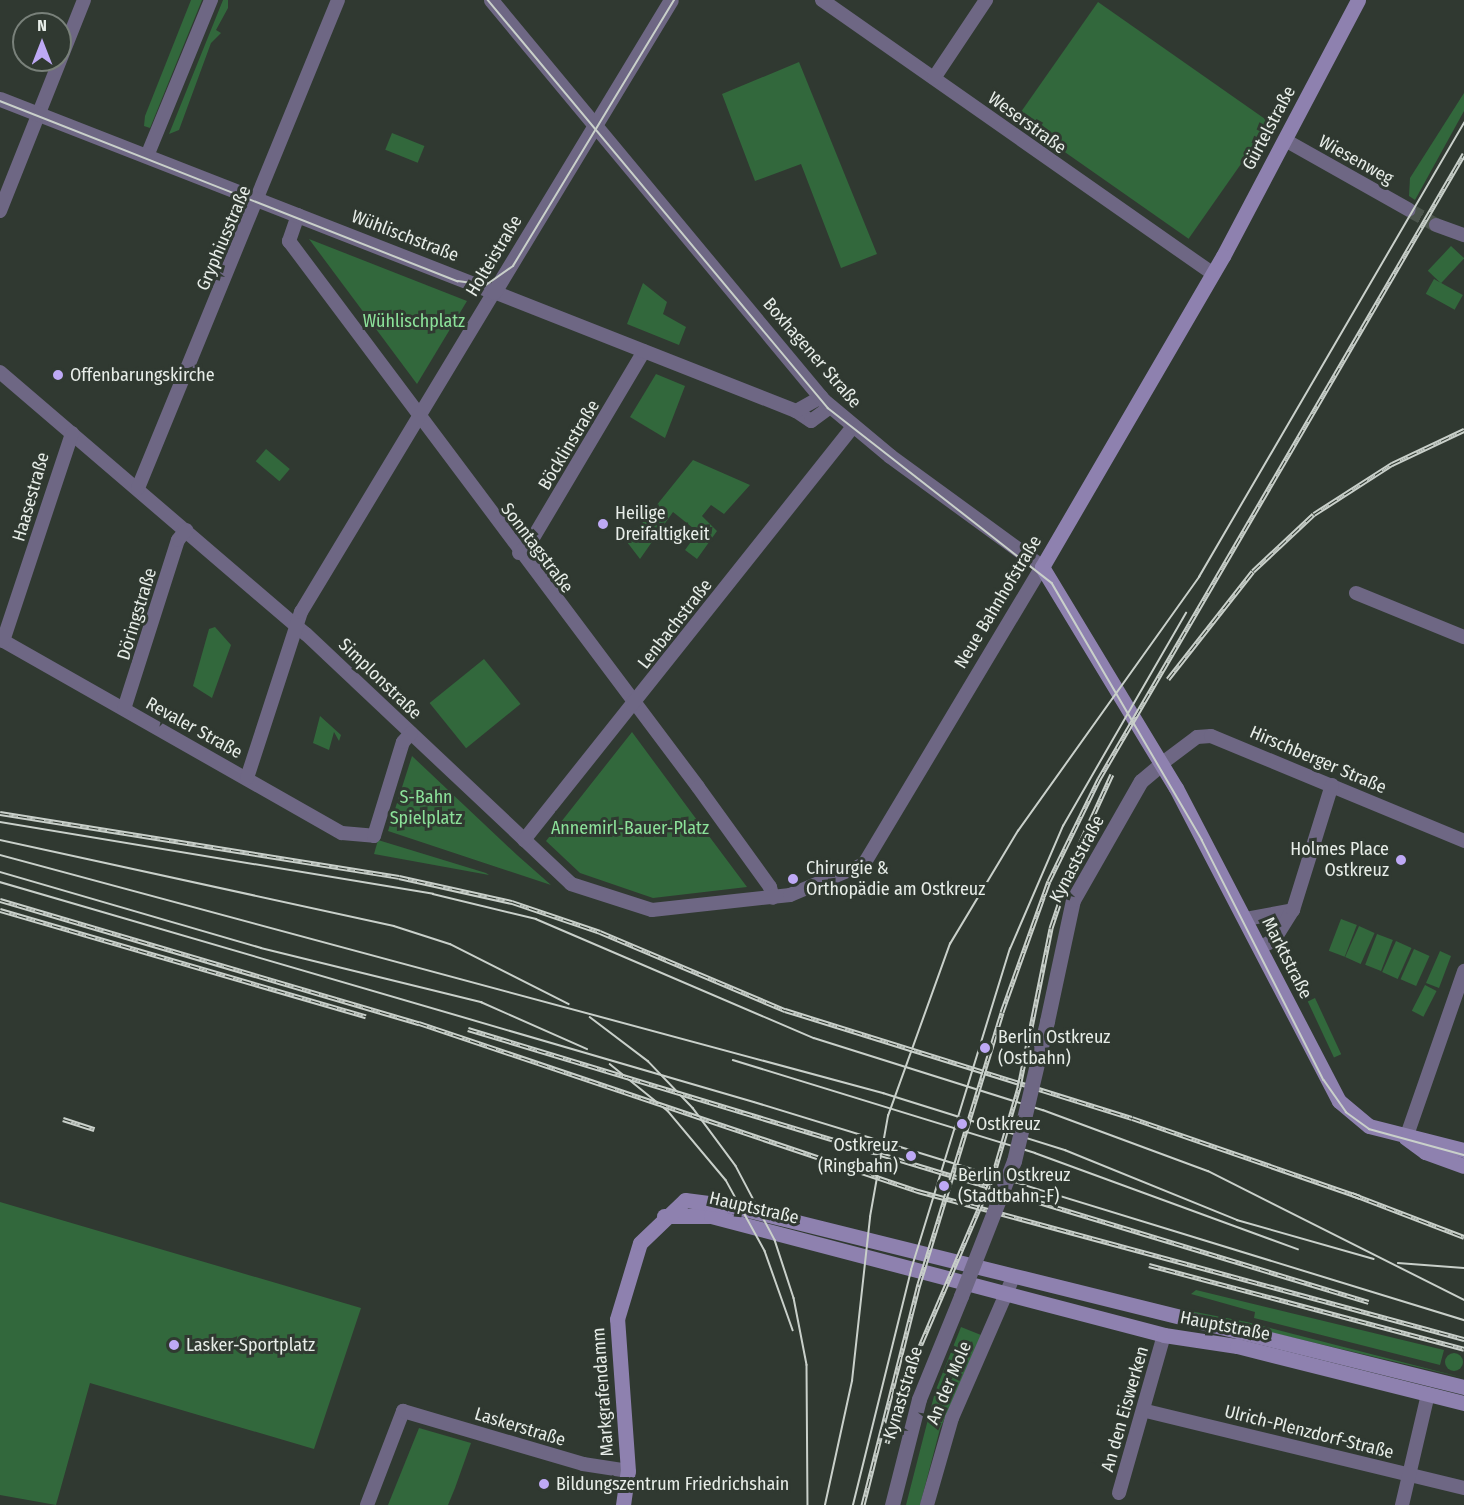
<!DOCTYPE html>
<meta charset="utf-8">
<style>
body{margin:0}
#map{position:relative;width:1464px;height:1505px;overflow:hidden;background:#303931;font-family:"Fira Sans Condensed",sans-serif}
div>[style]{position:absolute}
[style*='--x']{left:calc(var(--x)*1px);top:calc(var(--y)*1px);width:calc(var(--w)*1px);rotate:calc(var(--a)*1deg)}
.green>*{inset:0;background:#32683c;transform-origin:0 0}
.round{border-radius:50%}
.minor-tunnel>*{height:14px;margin-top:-7px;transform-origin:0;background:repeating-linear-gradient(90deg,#4b544c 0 14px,transparent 0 21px)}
.minor>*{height:14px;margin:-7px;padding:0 7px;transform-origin:7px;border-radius:7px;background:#6e6784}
.tertiary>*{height:15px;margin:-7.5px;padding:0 7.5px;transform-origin:7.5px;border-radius:7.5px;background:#6e6784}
.secondary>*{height:15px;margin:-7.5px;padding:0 7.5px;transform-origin:7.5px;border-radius:7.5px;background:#8e81af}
.tram>*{height:1.5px;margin:-0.75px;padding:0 0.75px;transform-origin:0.75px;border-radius:0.75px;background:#c9d0ca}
.rail>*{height:5px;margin-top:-2.5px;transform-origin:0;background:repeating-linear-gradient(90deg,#303931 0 9px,#c9d0ca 0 18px);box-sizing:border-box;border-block:2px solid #c9d0ca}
.tertiary-bridge>*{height:15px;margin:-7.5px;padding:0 7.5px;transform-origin:7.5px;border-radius:7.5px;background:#6e6784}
.dots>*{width:16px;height:16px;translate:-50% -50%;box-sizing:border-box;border:3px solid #303931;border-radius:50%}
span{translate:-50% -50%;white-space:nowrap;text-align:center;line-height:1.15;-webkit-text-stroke:6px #303931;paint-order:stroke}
.street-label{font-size:18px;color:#e7ede8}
.park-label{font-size:18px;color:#8ce29a}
.poi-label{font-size:18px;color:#e7ede8}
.left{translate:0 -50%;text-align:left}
.right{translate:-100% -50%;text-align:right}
.north{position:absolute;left:12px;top:12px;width:60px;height:60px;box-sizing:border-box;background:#303931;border:2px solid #79817a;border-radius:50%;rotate:0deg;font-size:16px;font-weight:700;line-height:24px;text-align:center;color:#e7ede8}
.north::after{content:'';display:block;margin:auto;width:21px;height:27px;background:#bea9f5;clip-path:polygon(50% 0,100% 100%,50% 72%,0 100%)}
</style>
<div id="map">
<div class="green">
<i style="clip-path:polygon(191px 0,202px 0,150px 128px,144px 126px,145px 116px)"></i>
<i style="clip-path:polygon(223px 0,228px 0,228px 8px,216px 30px,221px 33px,211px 43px,179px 130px,169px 134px)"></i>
<i style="left:1098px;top:2px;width:210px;height:142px;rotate:35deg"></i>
<i style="clip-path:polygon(799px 62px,877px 254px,841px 268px,801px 164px,755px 181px,722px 94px)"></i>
<i style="clip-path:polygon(1464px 93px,1464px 111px,1415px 200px,1409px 196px,1410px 178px)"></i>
<i style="left:392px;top:133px;width:35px;height:18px;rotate:22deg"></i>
<i style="clip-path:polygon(309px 239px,467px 301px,417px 384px)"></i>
<i style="left:1451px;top:246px;width:18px;height:34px;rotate:43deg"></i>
<i style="left:1434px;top:279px;width:33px;height:17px;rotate:29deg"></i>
<i style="clip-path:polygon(643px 283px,667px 302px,663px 314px,686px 327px,679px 345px,627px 324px)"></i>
<i style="clip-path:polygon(656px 374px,685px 386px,665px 438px,630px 417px)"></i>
<i style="left:266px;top:449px;width:31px;height:16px;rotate:40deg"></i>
<i style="clip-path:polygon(693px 460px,750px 485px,724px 514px,711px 505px,702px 516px,717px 531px,697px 559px,685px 550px,698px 532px,673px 512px,640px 559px,627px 542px)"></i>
<i style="clip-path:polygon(215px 627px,231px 645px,212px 698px,193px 686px,209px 629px)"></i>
<i style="left:484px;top:659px;width:58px;height:70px;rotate:51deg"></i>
<i style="clip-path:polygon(320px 716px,341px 735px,339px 741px,334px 732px,329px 750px,313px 743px)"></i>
<i style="clip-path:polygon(632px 732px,691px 812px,747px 887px,653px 898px,580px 873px,546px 841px)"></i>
<i style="clip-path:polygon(412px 756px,517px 855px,551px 885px,388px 831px)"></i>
<i style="clip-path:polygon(378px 840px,486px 873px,489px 875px,374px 854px)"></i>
<i style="left:1341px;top:919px;width:17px;height:34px;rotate:21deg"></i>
<i style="left:1359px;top:926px;width:17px;height:34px;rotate:24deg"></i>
<i style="left:1377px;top:934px;width:17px;height:33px;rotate:21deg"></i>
<i style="left:1396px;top:941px;width:17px;height:34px;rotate:24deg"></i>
<i style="left:1414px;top:949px;width:17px;height:33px;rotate:24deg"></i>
<i style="clip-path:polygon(1440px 951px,1451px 956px,1439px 988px,1426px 983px)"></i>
<i style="left:1425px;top:985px;width:13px;height:29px;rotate:27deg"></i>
<i style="left:1315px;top:998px;width:62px;height:8px;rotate:65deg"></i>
<i style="clip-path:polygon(0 1202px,361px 1308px,314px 1449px,90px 1383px,56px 1505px,0 1495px)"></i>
<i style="clip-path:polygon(1196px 1290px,1444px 1350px,1440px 1365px,1254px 1318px,1255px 1312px,1191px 1294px)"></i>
<i style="clip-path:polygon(1180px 1309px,1247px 1322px,1464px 1378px,1180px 1311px)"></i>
<i style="clip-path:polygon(961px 1327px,981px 1335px,940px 1429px,920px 1505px,906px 1505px,935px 1392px)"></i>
<i class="round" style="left:1445px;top:1353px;width:18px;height:18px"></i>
<i style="clip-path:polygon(419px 1428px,471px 1443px,455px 1488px,448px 1505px,388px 1505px)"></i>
</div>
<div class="minor-tunnel">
<i style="--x:1409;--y:210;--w:31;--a:29"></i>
</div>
<div class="minor">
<i style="--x:822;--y:0;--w:477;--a:35"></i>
<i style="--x:934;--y:78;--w:94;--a:-56.3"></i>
<i style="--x:1285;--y:140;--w:142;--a:29.4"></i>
<i style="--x:147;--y:156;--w:169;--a:-67.7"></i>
<i style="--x:0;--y:211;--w:227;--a:-68.3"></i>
<i style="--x:298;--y:215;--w:28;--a:109"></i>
<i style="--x:289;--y:241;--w:682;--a:53.16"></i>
<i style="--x:698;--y:787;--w:123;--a:54.2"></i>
<i style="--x:770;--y:887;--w:11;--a:75"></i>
<i style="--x:1436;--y:225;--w:30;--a:20"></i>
<i style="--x:0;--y:372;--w:403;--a:40.6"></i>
<i style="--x:306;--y:634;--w:364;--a:43.3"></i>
<i style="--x:571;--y:884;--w:85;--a:17.8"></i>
<i style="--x:652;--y:910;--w:139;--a:-6.2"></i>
<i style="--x:790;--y:895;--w:80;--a:-22.7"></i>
<i style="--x:864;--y:864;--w:346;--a:-59.1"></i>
<i style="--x:796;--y:411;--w:18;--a:34"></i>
<i style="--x:811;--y:421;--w:24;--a:-36"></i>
<i style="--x:138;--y:488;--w:527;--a:-67.71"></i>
<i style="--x:519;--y:553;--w:15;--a:-42"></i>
<i style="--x:530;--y:543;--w:223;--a:-59.3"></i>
<i style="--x:1356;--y:593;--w:117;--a:22.2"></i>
<i style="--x:0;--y:639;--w:393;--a:29.6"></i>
<i style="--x:342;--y:833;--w:32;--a:5"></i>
<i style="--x:374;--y:836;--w:98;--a:-72.9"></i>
<i style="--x:403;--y:742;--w:12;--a:-48"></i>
<i style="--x:3;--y:641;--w:219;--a:-71.6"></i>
<i style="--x:124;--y:709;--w:177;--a:-72.3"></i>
<i style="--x:178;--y:540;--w:13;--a:-51"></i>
<i style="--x:1161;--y:764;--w:45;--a:-36.9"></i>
<i style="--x:1197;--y:737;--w:14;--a:-4"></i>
<i style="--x:1211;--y:736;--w:274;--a:22.5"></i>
<i style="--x:247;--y:778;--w:175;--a:-72"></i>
<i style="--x:301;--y:612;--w:374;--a:-58.9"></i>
<i style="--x:494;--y:292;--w:325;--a:21.5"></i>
<i style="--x:796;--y:411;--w:29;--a:-29"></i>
<i style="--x:524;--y:840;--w:527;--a:-51.48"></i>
<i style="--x:1246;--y:919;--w:48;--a:-10.8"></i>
<i style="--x:1261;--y:947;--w:15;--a:-28"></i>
<i style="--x:1274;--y:940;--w:36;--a:-58"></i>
<i style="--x:1293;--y:910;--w:131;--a:-72.7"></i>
<i style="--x:1406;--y:1138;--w:177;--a:-70.8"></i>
<i style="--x:1146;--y:1411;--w:327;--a:13.6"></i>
<i style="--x:1119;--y:1493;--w:164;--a:-74.1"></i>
<i style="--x:367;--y:1505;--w:101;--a:-69"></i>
<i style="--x:403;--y:1411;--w:188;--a:16.4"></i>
<i style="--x:583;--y:1464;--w:46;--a:8.8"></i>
<i style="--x:927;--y:1505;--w:91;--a:-74"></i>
<i style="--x:952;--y:1418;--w:153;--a:-66.5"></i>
<i style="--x:1402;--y:1505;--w:114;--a:-76.8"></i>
</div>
<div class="tertiary">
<i style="--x:491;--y:0;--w:520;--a:50.31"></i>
<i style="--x:823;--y:400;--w:87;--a:39.9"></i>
<i style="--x:890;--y:456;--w:188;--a:36.1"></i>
<i style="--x:0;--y:99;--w:530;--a:21.34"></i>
<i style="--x:494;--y:292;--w:341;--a:-58.8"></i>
<i style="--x:1047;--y:1021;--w:124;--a:-77.9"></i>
<i style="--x:1073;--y:900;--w:137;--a:-60.3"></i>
<i style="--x:1141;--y:781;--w:26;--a:-40"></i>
<i style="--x:892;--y:1505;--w:109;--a:-75.7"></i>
<i style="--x:919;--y:1399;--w:111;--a:-67.8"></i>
</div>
<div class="secondary">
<i style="--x:1358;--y:0;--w:289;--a:117.8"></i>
<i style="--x:1223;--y:256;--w:360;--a:120.2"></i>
<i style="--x:1042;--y:567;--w:258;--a:58.8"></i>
<i style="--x:1176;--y:788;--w:353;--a:62.5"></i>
<i style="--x:1339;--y:1101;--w:39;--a:40"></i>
<i style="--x:1369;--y:1126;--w:98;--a:14.2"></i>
<i style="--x:1406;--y:1138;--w:24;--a:36"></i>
<i style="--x:1425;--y:1152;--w:41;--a:19.7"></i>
<i style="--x:664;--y:1216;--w:47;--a:0"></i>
<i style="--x:711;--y:1216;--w:468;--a:14.7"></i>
<i style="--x:1164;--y:1335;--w:74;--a:8.6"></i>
<i style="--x:1237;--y:1346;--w:234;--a:14.1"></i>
<i style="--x:623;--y:1505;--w:34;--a:-82"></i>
<i style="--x:628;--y:1471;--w:152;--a:-94.1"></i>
<i style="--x:617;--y:1319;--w:79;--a:-73.2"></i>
<i style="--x:640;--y:1243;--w:62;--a:-43.7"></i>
<i style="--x:685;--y:1200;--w:47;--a:7.3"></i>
<i style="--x:732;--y:1206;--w:754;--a:13.89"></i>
</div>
<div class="tram">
<i style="--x:488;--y:0;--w:531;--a:50.19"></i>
<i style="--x:828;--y:408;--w:284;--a:38"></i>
<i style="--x:1052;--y:583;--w:298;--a:59.7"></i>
<i style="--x:1202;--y:840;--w:269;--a:63.1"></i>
<i style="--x:1324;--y:1080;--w:39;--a:55"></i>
<i style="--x:1346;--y:1112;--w:29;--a:36"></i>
<i style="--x:1369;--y:1129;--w:98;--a:15.3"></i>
<i style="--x:0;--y:101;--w:492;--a:21.5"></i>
<i style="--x:458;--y:281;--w:28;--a:8"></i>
<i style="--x:486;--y:285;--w:33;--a:-35"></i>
<i style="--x:513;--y:266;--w:311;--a:-58.8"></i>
<i style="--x:0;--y:822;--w:439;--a:9.4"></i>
<i style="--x:433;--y:894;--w:106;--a:13.6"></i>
<i style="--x:536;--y:919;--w:302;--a:23.2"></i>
<i style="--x:814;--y:1038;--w:240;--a:17.5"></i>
<i style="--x:1043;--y:1110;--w:176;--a:20.3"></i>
<i style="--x:1208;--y:1171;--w:287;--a:26.7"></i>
<i style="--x:0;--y:840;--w:403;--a:12.3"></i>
<i style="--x:394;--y:926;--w:59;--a:17.8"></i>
<i style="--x:450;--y:944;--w:133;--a:26.8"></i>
<i style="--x:0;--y:855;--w:915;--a:15.08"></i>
<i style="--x:883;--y:1093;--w:191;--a:17.4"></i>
<i style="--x:1065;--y:1150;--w:186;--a:22.1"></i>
<i style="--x:1237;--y:1220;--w:142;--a:15.9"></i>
<i style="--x:0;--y:872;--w:272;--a:16.2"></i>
<i style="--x:261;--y:948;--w:227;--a:13.8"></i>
<i style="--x:481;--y:1002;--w:116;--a:23.9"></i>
<i style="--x:0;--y:882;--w:785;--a:16.27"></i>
<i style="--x:754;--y:1102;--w:743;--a:17.07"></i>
<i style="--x:590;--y:1017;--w:73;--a:37.2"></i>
<i style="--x:648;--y:1061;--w:65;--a:46.2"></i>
<i style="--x:693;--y:1108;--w:72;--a:53.4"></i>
<i style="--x:736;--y:1166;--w:84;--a:62.2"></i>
<i style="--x:775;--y:1240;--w:61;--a:71.9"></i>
<i style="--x:794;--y:1298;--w:68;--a:79"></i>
<i style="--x:807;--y:1365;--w:140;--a:89.6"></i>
<i style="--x:733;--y:1060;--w:316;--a:17.1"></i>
<i style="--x:1035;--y:1153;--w:280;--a:20.1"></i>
<i style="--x:610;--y:1064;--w:75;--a:39"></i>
<i style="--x:668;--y:1111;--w:90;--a:50"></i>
<i style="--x:726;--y:1180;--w:81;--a:61.2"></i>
<i style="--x:765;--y:1251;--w:84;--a:70.5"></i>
<i style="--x:1398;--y:1263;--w:66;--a:4.3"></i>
<i style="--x:825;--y:1505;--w:127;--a:-77.7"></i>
<i style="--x:852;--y:1381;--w:165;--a:-83.7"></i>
<i style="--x:870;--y:1217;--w:103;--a:-79.9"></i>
<i style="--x:888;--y:1116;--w:183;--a:-70.2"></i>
<i style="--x:950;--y:944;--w:132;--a:-59"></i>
<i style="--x:1018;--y:831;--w:312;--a:-54.5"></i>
<i style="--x:1199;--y:577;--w:526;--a:-59.73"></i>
<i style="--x:853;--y:1505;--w:242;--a:-76.1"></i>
<i style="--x:911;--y:1270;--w:336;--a:-72.9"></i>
<i style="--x:1010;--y:949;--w:134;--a:-66.7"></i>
<i style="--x:1063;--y:826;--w:246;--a:-60"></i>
</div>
<div class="rail">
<i style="--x:1168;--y:679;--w:137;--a:-51.8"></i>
<i style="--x:1253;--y:571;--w:83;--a:-43.1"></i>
<i style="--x:1314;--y:514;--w:93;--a:-32.7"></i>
<i style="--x:1392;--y:464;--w:80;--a:-25.3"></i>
<i style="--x:0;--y:813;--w:404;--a:9.1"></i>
<i style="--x:399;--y:877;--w:116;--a:12.5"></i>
<i style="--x:512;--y:902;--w:93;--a:18.8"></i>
<i style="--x:600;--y:932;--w:201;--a:22.9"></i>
<i style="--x:785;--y:1010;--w:363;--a:17.3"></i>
<i style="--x:1132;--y:1118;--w:241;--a:19.1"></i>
<i style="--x:0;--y:900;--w:437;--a:16.4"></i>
<i style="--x:419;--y:1023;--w:527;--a:18.61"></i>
<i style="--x:918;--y:1191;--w:566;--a:15.17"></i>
<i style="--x:0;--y:910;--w:381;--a:16.2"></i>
<i style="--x:468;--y:1029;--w:941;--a:16.86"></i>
<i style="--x:63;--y:1119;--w:33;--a:18"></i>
<i style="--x:1352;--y:1194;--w:120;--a:21"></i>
<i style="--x:1149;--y:1265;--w:326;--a:14.9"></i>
<i style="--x:887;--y:1443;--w:89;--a:-71.8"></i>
<i style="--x:915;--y:1358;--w:198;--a:-66.8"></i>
<i style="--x:993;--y:1176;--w:93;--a:-73.7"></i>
<i style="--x:1019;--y:1087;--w:162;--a:-78.6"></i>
<i style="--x:1051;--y:928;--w:84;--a:-71.4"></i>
<i style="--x:1078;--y:848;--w:81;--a:-65.3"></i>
<i style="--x:863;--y:1505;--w:228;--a:-75.8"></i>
<i style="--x:919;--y:1284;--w:284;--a:-73"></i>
<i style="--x:1002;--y:1012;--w:139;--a:-70.3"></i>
<i style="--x:1049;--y:881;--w:114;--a:-63.9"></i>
<i style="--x:1099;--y:779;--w:724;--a:-59.72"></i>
</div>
<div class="tertiary-bridge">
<i style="--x:961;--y:1296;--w:145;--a:-68.6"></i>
<i style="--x:1014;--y:1161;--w:144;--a:-76.7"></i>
</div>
<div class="dots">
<i style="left:58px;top:375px;background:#bea9f5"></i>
<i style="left:603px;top:524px;background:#bea9f5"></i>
<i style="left:1401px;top:860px;background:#bea9f5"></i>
<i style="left:793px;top:879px;background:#bea9f5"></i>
<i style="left:985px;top:1048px;background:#bea9f5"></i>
<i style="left:962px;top:1124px;background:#bea9f5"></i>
<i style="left:911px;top:1156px;background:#bea9f5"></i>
<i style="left:944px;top:1186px;background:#bea9f5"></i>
<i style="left:174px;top:1345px;background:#bea9f5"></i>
<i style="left:544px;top:1484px;background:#bea9f5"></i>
</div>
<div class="street-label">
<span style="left:1027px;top:123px;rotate:36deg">Weserstraße</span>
<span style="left:1269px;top:128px;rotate:-62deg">Gürtelstraße</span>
<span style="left:1356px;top:160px;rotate:29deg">Wiesenweg</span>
<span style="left:405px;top:236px;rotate:21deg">Wühlischstraße</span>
<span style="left:224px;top:238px;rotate:-67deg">Gryphiusstraße</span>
<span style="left:494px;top:256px;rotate:-59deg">Holteistraße</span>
<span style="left:812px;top:353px;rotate:49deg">Boxhagener Straße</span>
<span style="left:569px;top:445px;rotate:-59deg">Böcklinstraße</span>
<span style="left:31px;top:497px;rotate:-74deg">Haasestraße</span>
<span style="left:537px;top:548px;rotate:53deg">Sonntagstraße</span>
<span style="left:998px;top:602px;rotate:-59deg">Neue Bahnhofstraße</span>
<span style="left:137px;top:614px;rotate:-73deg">Döringstraße</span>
<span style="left:675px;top:624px;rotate:-52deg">Lenbachstraße</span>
<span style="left:380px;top:679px;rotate:44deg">Simplonstraße</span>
<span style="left:194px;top:728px;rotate:29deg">Revaler Straße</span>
<span style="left:1318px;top:760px;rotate:23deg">Hirschberger Straße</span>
<span style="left:1077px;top:859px;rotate:-62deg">Kynaststraße</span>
<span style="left:1287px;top:958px;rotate:63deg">Marktstraße</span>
<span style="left:754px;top:1208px;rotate:13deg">Hauptstraße</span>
<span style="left:1225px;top:1326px;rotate:11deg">Hauptstraße</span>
<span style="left:949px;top:1383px;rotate:-67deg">An der Mole</span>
<span style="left:603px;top:1392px;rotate:-94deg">Markgrafendamm</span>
<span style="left:903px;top:1393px;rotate:-73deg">Kynaststraße</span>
<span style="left:1125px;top:1409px;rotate:-74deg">An den Eiswerken</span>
<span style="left:520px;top:1427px;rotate:17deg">Laskerstraße</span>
<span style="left:1309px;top:1432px;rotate:14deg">Ulrich-Plenzdorf-Straße</span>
</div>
<div class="park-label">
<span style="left:414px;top:321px">Wühlischplatz</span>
<span style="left:426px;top:808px">S-Bahn<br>Spielplatz</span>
<span style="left:630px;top:828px">Annemirl-Bauer-Platz</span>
</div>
<div class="poi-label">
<span class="left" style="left:70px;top:375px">Offenbarungskirche</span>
<span class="left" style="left:615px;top:524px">Heilige<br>Dreifaltigkeit</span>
<span class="right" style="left:1389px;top:860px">Holmes Place<br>Ostkreuz</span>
<span class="left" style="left:806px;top:879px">Chirurgie &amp;<br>Orthopädie am Ostkreuz</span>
<span class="left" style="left:998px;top:1048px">Berlin Ostkreuz<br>(Ostbahn)</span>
<span class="left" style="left:976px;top:1124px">Ostkreuz</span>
<span class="right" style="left:898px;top:1156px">Ostkreuz<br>(Ringbahn)</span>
<span class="left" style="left:958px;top:1186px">Berlin Ostkreuz<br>(Stadtbahn-F)</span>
<span class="left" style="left:186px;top:1345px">Lasker-Sportplatz</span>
<span class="left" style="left:556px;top:1484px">Bildungszentrum Friedrichshain</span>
</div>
<div class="north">N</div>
</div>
